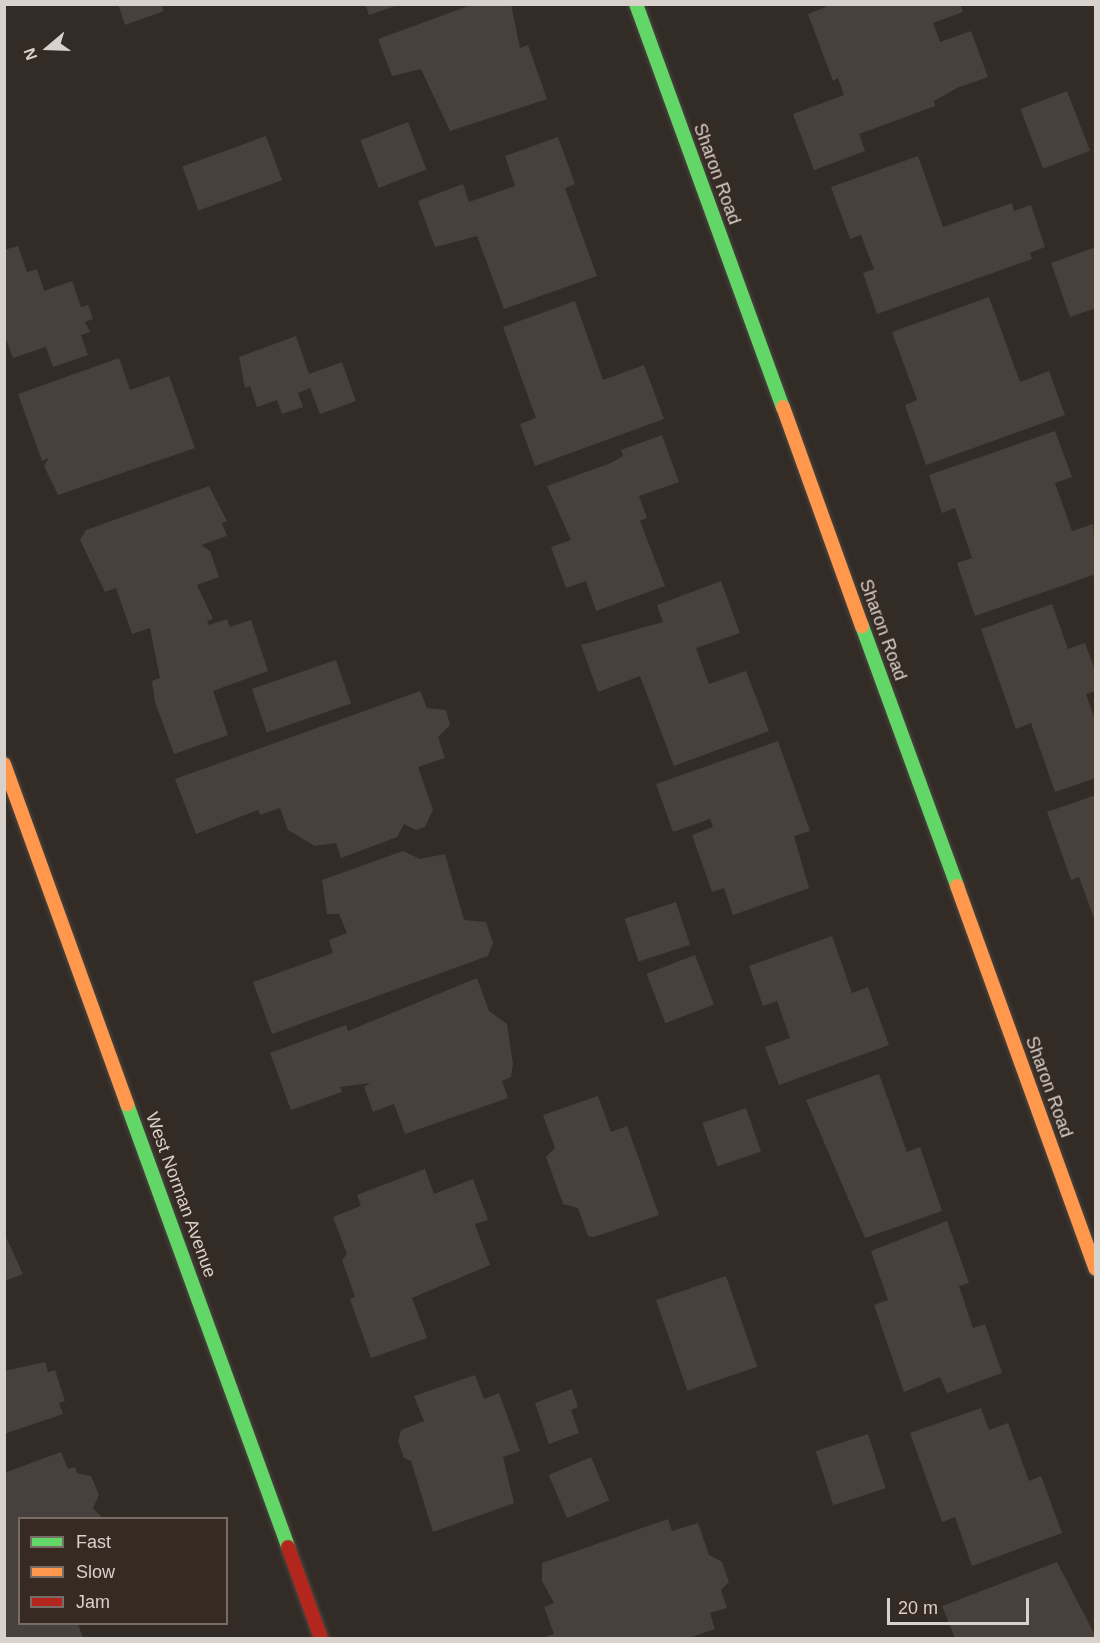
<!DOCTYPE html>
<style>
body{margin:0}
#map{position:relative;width:1100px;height:1643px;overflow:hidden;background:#322b26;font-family:Arial,sans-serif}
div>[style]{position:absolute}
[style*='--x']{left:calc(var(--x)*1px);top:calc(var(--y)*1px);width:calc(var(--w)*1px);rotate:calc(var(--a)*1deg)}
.building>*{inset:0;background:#47413e;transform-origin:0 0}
.roads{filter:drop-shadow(0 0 2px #4c4641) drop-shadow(0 0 2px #4c4641)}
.fast>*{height:14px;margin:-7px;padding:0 7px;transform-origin:7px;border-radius:7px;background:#63d668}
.slow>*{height:14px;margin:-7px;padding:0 7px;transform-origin:7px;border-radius:7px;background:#ff974d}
.jam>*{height:14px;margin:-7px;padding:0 7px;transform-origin:7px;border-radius:7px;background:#b3261e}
span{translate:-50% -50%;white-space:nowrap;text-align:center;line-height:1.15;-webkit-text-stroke:4.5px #362a22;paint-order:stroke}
.street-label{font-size:18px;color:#d9d1cc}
.frame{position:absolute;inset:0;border:6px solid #d9d1cc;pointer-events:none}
.legend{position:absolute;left:18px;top:1517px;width:210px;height:108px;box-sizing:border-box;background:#362a22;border:2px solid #776d66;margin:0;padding:8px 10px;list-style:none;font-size:18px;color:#d9d1cc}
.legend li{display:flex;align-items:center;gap:12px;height:30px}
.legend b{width:30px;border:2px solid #776d66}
.north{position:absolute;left:18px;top:18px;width:60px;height:60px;-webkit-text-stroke:4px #362a22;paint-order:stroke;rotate:251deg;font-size:16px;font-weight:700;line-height:24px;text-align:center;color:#d9d1cc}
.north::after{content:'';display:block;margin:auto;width:21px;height:27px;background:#d9d1cc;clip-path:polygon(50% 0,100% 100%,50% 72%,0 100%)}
.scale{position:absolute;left:887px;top:1598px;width:142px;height:27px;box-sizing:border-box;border:3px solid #d9d1cc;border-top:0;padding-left:8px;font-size:18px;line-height:21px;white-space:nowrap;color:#d9d1cc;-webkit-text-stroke:4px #362a22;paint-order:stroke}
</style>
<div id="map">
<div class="building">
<i style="clip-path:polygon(118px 4px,161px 4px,164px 11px,125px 25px)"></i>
<i style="clip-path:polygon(365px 4px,398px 4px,398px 5px,369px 15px)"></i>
<i style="clip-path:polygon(474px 4px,511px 4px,520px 48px,528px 45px,547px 99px,450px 131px,421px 69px,392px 76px,378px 39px)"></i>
<i style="clip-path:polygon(833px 4px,960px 4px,963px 12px,933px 23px,940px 42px,971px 31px,988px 77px,957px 88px,934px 101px,935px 106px,859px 134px,865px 151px,814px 170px,793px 114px,844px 95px,838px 78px,833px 81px,808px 14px)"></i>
<i style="left:1067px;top:91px;width:64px;height:50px;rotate:69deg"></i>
<i style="left:408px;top:122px;width:51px;height:51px;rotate:69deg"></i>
<i style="left:266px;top:136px;width:47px;height:89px;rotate:70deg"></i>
<i style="clip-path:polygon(558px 137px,575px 184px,565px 188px,597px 276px,504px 309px,477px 236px,435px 247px,418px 201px,463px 184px,469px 202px,515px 186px,505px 156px)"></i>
<i style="clip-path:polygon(918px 156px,943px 227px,1012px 203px,1014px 211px,1031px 205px,1045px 247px,1030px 253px,1032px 259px,877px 314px,863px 273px,874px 269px,861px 235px,850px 239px,831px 187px)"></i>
<i style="clip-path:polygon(18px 246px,27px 272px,37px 269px,44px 291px,72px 281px,81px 307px,88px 305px,93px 319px,85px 322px,90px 332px,81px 335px,88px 355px,53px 367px,46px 347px,13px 358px,4px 334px,4px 250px)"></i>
<i style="clip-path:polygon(1096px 247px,1096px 308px,1070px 317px,1051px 263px)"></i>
<i style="clip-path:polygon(989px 297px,1020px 382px,1049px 371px,1065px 415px,926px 465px,905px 405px,917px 400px,892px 332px)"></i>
<i style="clip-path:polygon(575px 301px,603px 380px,644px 365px,664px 419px,535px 466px,520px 424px,536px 418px,503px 327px)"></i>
<i style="clip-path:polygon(296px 336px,309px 374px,342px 362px,356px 401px,320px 414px,310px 388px,298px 393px,303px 407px,282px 414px,277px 400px,257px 407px,250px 386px,245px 388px,239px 357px)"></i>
<i style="clip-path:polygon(119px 358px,130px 390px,169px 376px,195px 448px,58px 495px,44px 466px,49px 458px,42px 461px,18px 394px)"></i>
<i style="clip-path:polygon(1055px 431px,1072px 477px,1055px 483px,1072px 531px,1093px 524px,1096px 574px,975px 616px,957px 563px,972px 558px,955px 508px,942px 513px,929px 475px)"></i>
<i style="clip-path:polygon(662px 435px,679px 482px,639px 496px,647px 518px,640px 521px,665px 586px,596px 611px,586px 581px,566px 588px,551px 547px,571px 540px,547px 486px,611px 463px,623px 456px,621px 450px)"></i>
<i style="clip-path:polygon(209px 486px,227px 521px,222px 523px,227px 536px,201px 545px,210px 551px,219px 577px,197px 585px,213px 619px,207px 621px,209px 625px,227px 619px,230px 627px,251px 620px,268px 671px,213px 691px,228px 735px,174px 754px,155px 702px,152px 681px,160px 678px,150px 628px,132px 634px,116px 588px,105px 592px,80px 540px,86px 530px)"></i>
<i style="clip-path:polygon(721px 581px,740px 633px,696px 648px,709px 684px,746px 671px,769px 731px,674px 766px,640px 676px,598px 692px,581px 645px,663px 622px,657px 605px)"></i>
<i style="clip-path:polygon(1052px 604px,1068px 649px,1085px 643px,1096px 673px,1096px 691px,1086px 694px,1096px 723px,1096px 778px,1055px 792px,1031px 723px,1016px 729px,981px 629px)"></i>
<i style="left:336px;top:660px;width:46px;height:89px;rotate:71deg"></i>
<i style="clip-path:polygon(420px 691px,427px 708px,446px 710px,450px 725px,438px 737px,445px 758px,418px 767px,433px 810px,425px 827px,416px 830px,404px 824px,397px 837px,341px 858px,336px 843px,315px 846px,288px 830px,280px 808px,260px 815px,258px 810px,196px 834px,175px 779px)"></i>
<i style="clip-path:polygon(778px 741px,810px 831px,794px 836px,809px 888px,733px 915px,724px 888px,712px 892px,692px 835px,713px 827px,710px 819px,673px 832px,656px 784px)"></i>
<i style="clip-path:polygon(1096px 795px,1096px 921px,1095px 921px,1079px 877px,1071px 880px,1047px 812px)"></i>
<i style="clip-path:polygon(403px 851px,420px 859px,445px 854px,464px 920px,486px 922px,493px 943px,488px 956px,272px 1034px,253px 982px,333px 953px,329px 940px,347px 933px,339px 914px,327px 914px,322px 880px)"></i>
<i style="left:676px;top:902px;width:45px;height:54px;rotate:72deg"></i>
<i style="clip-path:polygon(832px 936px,852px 993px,868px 987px,889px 1045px,779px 1085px,765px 1047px,790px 1038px,777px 1001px,763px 1006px,749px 966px)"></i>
<i style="left:695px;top:955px;width:53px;height:52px;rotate:69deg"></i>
<i style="clip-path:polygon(477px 978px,489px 1011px,507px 1024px,513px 1064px,511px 1077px,502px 1081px,508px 1098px,405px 1134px,394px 1104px,373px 1112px,364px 1087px,370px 1083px,340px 1087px,342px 1092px,291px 1110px,270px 1053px,346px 1025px,348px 1031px)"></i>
<i style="clip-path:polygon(879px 1074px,907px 1152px,920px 1147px,942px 1211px,865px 1238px,806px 1100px)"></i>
<i style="clip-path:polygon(598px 1096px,611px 1132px,627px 1126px,659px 1215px,594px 1237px,588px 1236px,578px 1208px,563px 1204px,546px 1157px,555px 1148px,543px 1115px)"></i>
<i style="left:746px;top:1108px;width:46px;height:46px;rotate:71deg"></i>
<i style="clip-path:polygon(425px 1169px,434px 1194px,473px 1179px,488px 1220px,475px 1224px,490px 1265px,412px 1298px,427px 1338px,371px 1358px,350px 1299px,355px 1297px,342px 1260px,347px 1254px,333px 1217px,361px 1206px,357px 1195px)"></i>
<i style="clip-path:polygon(947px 1221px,969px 1283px,959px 1286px,973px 1328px,985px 1324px,1002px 1373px,947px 1393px,940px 1377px,904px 1392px,874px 1305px,888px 1300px,871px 1251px)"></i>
<i style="clip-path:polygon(5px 1235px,23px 1274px,5px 1281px)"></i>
<i style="left:726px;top:1276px;width:96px;height:74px;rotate:71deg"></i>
<i style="clip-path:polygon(45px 1362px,48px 1372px,55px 1370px,65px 1401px,59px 1403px,63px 1414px,4px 1434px,4px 1371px)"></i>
<i style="clip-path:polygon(475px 1375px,484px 1399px,499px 1393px,520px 1451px,503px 1457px,514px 1503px,433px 1532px,411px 1461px,404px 1458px,398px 1441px,401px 1430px,424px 1421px,414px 1396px)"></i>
<i style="clip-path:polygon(572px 1389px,578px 1407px,571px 1410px,579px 1433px,549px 1444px,535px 1403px)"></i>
<i style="clip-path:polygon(981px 1408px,989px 1430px,1008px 1423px,1029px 1481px,1041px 1476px,1062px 1533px,972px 1566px,955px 1517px,942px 1522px,910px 1433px)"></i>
<i style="left:868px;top:1434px;width:57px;height:55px;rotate:72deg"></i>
<i style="clip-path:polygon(61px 1452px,68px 1469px,75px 1467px,77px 1473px,91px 1476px,99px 1495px,93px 1508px,102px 1518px,20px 1518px,20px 1624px,78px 1624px,83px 1638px,4px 1638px,4px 1473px)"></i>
<i style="left:591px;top:1457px;width:47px;height:46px;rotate:67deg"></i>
<i style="clip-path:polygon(668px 1519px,672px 1531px,698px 1523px,709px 1555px,722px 1562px,729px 1582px,721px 1590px,727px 1608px,710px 1613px,715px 1629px,688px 1638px,543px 1638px,554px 1634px,544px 1607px,554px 1603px,542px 1581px,542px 1563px)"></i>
<i style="clip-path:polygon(1057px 1562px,1096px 1637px,955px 1638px,942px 1606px)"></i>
</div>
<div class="roads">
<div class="fast">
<i style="--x:636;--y:4;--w:429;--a:70"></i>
<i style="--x:862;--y:626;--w:277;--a:69.9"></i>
<i style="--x:127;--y:1104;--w:471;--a:70"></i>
</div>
<div class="slow">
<i style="--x:783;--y:407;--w:233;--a:70.2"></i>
<i style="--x:4;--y:764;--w:362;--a:70.1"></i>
<i style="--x:957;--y:886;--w:407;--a:70.1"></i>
</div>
<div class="jam">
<i style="--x:288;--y:1547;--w:97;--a:70.1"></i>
</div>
</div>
<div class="street-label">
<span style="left:717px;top:174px;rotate:70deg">Sharon Road</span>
<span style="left:883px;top:630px;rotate:70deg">Sharon Road</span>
<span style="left:1049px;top:1087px;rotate:70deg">Sharon Road</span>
<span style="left:181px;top:1195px;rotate:70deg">West Norman Avenue</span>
</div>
<div class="frame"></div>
<ul class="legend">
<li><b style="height:8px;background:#63d668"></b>Fast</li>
<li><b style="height:8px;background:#ff974d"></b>Slow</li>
<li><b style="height:8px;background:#b3261e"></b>Jam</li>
</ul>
<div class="north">N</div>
<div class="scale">20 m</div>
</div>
